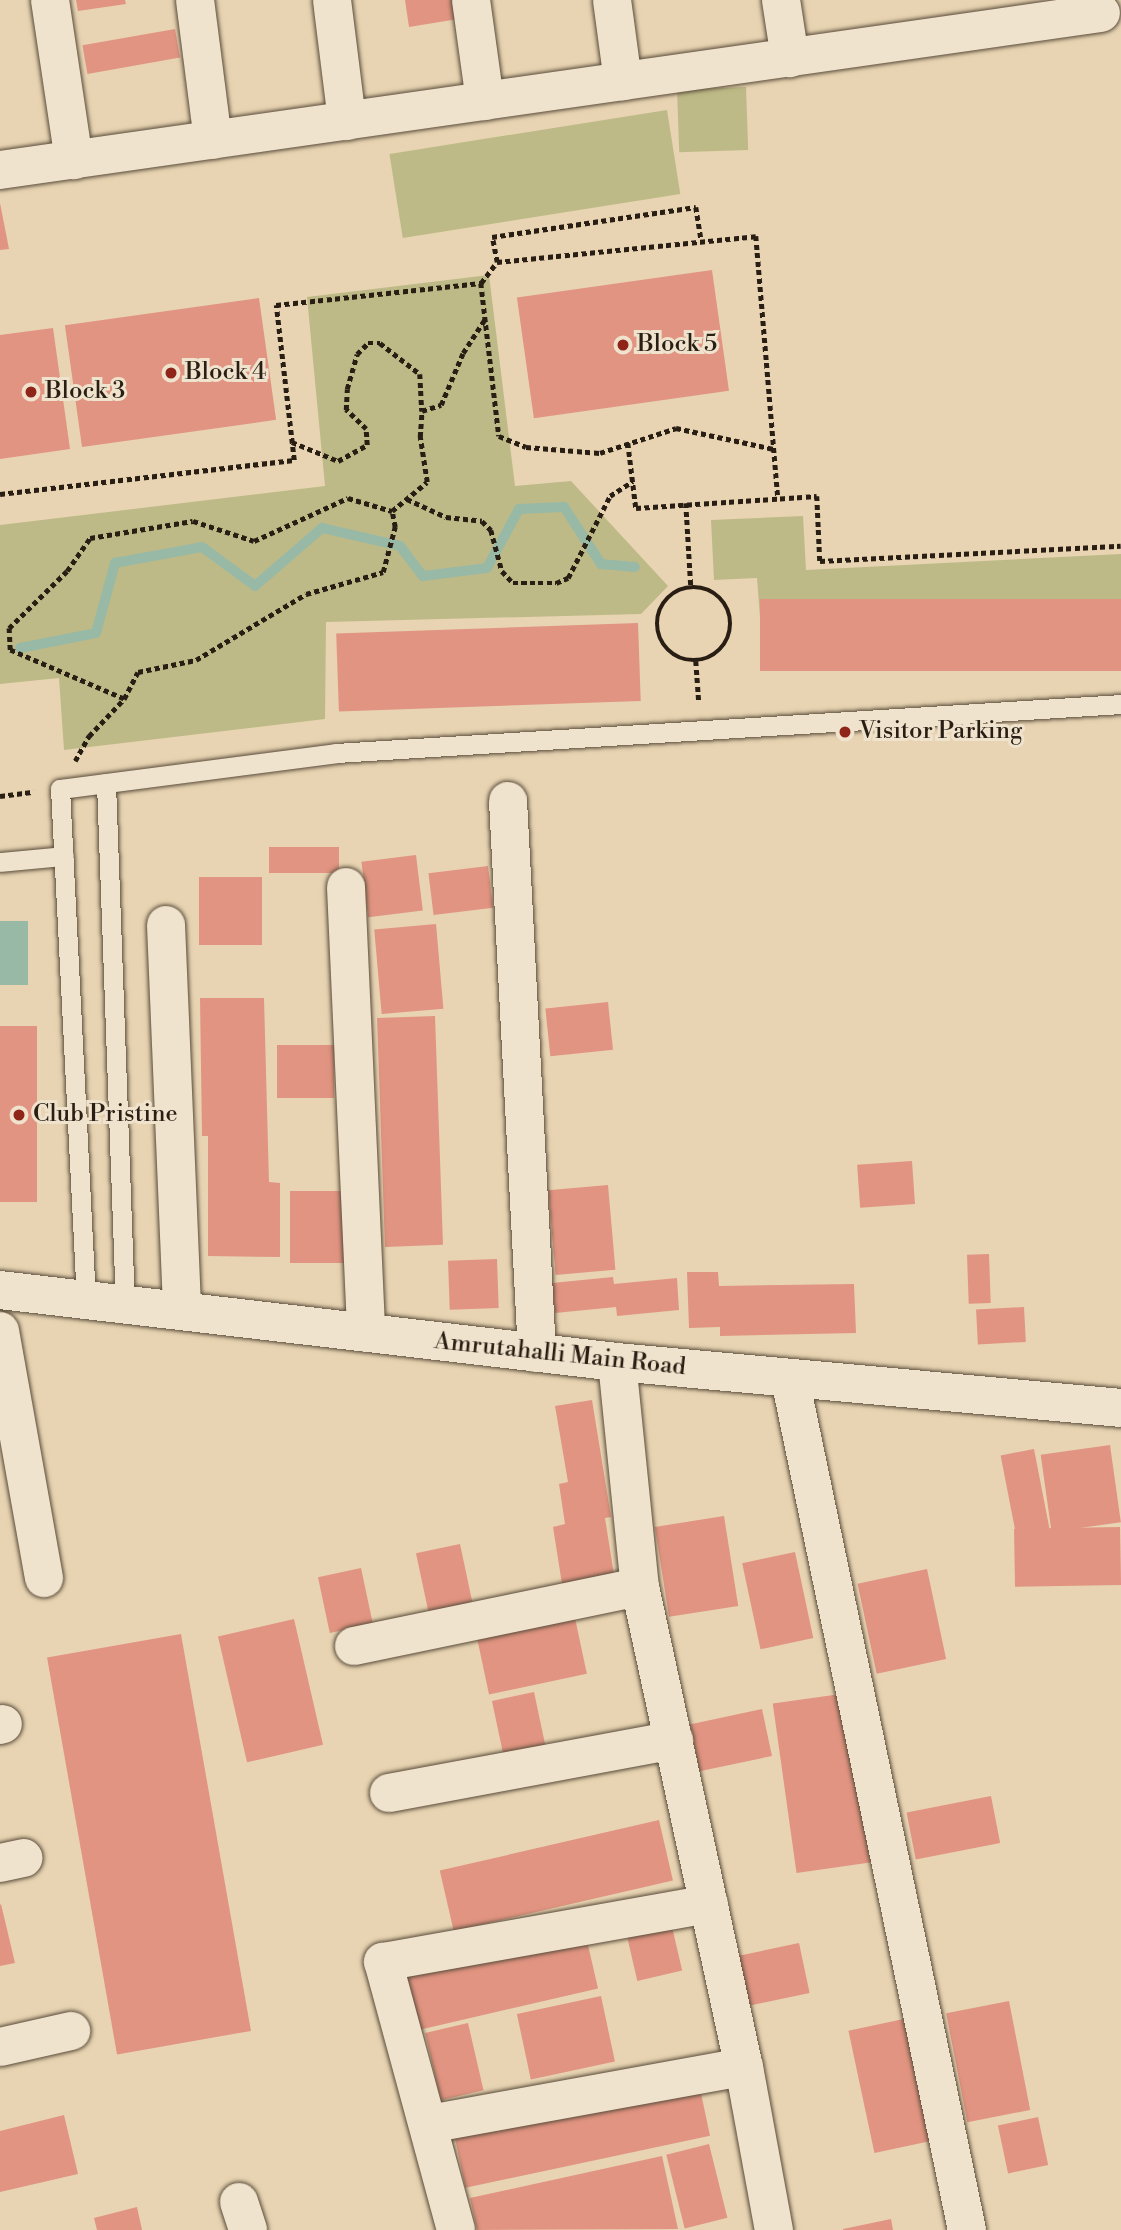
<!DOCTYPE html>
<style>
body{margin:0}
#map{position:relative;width:1121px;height:2230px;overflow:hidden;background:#e8d4b2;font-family:"Libre Bodoni",serif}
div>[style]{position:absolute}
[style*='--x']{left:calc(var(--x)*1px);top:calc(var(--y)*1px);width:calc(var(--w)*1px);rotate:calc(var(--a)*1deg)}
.green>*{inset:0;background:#beba87;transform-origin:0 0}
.water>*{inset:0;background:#98b9a6;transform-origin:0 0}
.stream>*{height:10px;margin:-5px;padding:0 5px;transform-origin:5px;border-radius:5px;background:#98b9a6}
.building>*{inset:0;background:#e19481;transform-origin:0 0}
.path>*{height:4.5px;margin-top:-2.25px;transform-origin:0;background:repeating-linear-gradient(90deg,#291e13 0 5px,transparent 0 8.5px)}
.path>.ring{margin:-2.25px;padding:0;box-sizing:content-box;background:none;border:4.5px solid #291e13;border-radius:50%}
.roads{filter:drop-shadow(0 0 2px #594c3b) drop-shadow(0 0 2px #594c3b)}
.service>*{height:19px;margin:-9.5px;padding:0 9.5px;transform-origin:9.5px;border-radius:9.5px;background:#f0e3cd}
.minor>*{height:38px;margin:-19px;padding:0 19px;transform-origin:19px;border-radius:19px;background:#f0e3cd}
.tertiary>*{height:38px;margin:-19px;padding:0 19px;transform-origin:19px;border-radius:19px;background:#f0e3cd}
.dots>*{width:19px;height:19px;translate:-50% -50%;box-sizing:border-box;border:4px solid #f0e3cd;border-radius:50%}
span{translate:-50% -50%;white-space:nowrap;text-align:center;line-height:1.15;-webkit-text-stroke:6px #f0e3cd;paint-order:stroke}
.poi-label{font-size:24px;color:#291e13}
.left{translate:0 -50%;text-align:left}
.street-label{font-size:24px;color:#291e13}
</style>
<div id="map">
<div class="green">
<i style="left:746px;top:87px;width:63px;height:69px;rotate:88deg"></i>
<i style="left:667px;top:110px;width:85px;height:281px;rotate:81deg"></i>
<i style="clip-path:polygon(489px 275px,515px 486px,571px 481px,668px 586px,641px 614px,326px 622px,325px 719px,64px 750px,59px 678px,0 684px,0 525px,325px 486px,307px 297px)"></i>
<i style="clip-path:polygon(803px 516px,806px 570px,1121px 554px,1121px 599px,760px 618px,757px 578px,714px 580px,711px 520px)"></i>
</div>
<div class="water">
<i style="left:0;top:921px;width:28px;height:64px"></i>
</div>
<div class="stream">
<i style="--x:20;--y:648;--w:77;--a:-11.2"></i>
<i style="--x:96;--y:633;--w:73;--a:-74.8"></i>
<i style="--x:115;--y:563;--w:88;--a:-10.4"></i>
<i style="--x:202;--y:547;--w:66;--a:36.3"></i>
<i style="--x:255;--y:586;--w:89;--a:-40.9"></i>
<i style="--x:322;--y:528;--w:80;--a:13"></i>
<i style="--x:400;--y:546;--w:38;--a:53"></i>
<i style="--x:423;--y:576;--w:64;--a:-7.1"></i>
<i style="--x:487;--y:568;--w:67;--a:-61.5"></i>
<i style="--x:519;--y:509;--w:45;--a:-2.5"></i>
<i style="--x:564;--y:507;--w:68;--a:57"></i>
<i style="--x:601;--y:564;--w:34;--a:5"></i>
</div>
<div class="building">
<i style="clip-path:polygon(76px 0,125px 0,126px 4px,78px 11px)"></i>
<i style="clip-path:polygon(405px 0,455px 0,458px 19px,409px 27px)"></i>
<i style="left:175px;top:29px;width:29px;height:94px;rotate:80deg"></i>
<i style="clip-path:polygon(0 203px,9px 249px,0 250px)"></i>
<i style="left:712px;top:270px;width:122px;height:197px;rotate:82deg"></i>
<i style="left:259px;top:298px;width:123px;height:196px;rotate:82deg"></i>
<i style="clip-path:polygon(53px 328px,70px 449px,0 459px,0 335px)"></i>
<i style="left:1121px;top:599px;width:72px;height:361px;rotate:90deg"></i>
<i style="left:638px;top:623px;width:78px;height:302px;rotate:88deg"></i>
<i style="left:269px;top:847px;width:70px;height:26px"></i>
<i style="left:416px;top:855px;width:56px;height:55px;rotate:83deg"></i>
<i style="left:488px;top:866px;width:42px;height:60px;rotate:83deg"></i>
<i style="left:199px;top:877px;width:63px;height:68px"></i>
<i style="left:436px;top:924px;width:85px;height:62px;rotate:85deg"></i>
<i style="clip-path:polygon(200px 998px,264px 998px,269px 1182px,280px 1183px,280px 1257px,208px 1256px,208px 1136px,202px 1136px)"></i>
<i style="left:608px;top:1002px;width:48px;height:63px;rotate:84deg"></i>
<i style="left:435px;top:1016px;width:229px;height:58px;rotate:88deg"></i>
<i style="left:37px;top:1026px;width:176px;height:37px;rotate:90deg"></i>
<i style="left:277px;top:1045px;width:57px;height:53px"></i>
<i style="left:912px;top:1161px;width:43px;height:55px;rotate:86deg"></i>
<i style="left:608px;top:1185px;width:85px;height:60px;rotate:85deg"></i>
<i style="left:290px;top:1191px;width:55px;height:72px"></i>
<i style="left:989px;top:1254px;width:49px;height:22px;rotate:88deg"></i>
<i style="left:497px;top:1259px;width:49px;height:49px;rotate:88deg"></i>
<i style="clip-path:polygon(687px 1272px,718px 1272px,719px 1286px,854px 1284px,856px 1333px,720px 1336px,720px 1327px,689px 1328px)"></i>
<i style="clip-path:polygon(613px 1277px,614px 1284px,677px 1278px,679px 1310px,617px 1316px,616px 1307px,555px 1313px,552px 1283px)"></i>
<i style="left:1024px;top:1307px;width:35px;height:48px;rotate:87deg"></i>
<i style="clip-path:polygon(592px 1400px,611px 1517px,605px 1518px,614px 1575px,562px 1584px,553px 1527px,565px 1524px,559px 1484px,568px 1482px,555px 1406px)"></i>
<i style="left:1110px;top:1445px;width:78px;height:70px;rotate:82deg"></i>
<i style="left:1034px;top:1449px;width:86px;height:34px;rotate:79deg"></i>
<i style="left:724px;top:1516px;width:91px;height:70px;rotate:81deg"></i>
<i style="left:1120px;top:1527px;width:58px;height:106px;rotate:89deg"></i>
<i style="left:460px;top:1544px;width:60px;height:45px;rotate:78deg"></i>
<i style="left:795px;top:1552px;width:88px;height:54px;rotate:78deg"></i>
<i style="left:361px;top:1568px;width:57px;height:44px;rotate:78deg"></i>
<i style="left:927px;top:1569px;width:92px;height:71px;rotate:78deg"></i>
<i style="left:575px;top:1618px;width:57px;height:100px;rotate:78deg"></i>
<i style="left:294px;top:1619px;width:129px;height:78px;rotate:77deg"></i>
<i style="left:181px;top:1634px;width:403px;height:136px;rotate:80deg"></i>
<i style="left:534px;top:1692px;width:55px;height:43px;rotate:78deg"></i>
<i style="left:848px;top:1693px;width:171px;height:76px;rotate:82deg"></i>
<i style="left:762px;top:1709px;width:48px;height:74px;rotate:78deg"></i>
<i style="left:991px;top:1796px;width:48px;height:86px;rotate:79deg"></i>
<i style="left:659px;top:1820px;width:62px;height:225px;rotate:77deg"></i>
<i style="clip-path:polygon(1px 1904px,15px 1963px,0 1966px,0 1905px)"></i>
<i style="left:670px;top:1918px;width:54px;height:46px;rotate:77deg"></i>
<i style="left:585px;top:1932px;width:58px;height:183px;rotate:77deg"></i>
<i style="left:799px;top:1943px;width:51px;height:70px;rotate:78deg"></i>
<i style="left:601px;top:1996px;width:67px;height:86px;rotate:78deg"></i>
<i style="left:1009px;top:2001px;width:111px;height:64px;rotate:79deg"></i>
<i style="left:913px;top:2017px;width:125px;height:66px;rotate:78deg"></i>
<i style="left:468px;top:2023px;width:69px;height:44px;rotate:77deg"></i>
<i style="left:699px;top:2084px;width:53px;height:250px;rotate:78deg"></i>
<i style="clip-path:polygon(64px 2115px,78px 2174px,0 2192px,0 2131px)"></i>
<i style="left:1038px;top:2117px;width:49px;height:41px;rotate:78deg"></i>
<i style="left:709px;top:2144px;width:76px;height:44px;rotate:76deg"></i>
<i style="clip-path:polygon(662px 2156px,678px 2229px,477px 2230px,470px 2198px)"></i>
<i style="clip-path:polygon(137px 2207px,142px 2230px,97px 2230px,94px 2218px)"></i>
<i style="clip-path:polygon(891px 2219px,893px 2230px,843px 2230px,843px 2229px)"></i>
</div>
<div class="path">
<i style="--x:497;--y:262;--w:25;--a:-101"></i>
<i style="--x:492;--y:237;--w:206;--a:-8.4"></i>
<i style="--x:696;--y:207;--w:31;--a:81"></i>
<i style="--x:481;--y:283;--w:154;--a:83.3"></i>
<i style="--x:499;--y:436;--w:29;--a:22"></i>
<i style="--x:526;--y:447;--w:74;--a:4.6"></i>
<i style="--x:600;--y:453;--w:80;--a:-18.2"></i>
<i style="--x:676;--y:428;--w:100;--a:12.1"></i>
<i style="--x:292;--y:442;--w:50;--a:22.4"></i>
<i style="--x:338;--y:461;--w:33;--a:-29"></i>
<i style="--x:367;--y:445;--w:16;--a:-94"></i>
<i style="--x:366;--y:429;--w:28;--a:-136"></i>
<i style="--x:346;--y:410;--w:21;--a:-87"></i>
<i style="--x:347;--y:389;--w:36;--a:-74"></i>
<i style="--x:357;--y:354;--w:16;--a:-45"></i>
<i style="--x:368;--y:343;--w:12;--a:0"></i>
<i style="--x:380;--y:343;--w:51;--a:37.8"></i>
<i style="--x:420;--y:374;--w:37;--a:87"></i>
<i style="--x:628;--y:443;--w:65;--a:83"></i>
<i style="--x:636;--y:508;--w:181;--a:-3.8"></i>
<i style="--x:817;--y:496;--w:65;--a:87.4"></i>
<i style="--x:820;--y:561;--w:301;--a:-2.9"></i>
<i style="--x:0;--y:494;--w:296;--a:-6.6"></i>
<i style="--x:294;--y:460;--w:156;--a:-96.6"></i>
<i style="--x:276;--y:305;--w:206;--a:-6.1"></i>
<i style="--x:481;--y:283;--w:26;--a:-53"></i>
<i style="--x:497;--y:262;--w:260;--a:-5.7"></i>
<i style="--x:756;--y:236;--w:263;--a:85.2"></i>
<i style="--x:407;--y:499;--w:43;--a:24.8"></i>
<i style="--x:446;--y:517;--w:36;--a:6"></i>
<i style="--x:482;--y:521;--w:13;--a:45"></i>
<i style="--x:491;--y:530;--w:42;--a:75"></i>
<i style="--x:502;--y:571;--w:16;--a:47"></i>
<i style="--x:513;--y:583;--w:43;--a:0"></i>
<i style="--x:556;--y:583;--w:13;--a:-23"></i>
<i style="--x:568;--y:578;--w:92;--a:-62.9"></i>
<i style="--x:610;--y:496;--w:27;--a:-33"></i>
<i style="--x:686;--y:503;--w:84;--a:86.6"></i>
<i class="ring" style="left:657px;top:587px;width:69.5px;height:69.5px"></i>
<i style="--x:696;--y:661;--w:42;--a:85.9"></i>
<i style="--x:124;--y:699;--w:124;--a:-156.7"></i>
<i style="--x:10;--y:650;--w:22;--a:-93"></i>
<i style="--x:9;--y:628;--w:81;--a:-44.5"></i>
<i style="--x:67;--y:571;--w:40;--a:-55.1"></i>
<i style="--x:90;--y:538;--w:104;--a:-9.4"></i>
<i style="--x:193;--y:521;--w:64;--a:18.2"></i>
<i style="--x:254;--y:541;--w:103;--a:-24.6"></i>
<i style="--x:348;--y:498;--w:46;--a:16.5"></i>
<i style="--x:75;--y:761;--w:29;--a:-61"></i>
<i style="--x:89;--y:736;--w:51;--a:-46.6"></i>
<i style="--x:124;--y:699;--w:30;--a:-63"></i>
<i style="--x:138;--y:672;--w:59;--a:-11.7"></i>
<i style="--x:196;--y:660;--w:128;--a:-31"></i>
<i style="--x:306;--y:594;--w:80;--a:-15.9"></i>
<i style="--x:383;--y:572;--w:47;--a:-75.1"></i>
<i style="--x:395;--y:527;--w:16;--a:-101"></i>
<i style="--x:392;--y:511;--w:45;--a:-39.6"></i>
<i style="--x:427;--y:482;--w:46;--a:-98.8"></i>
<i style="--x:420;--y:437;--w:26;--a:-86"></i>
<i style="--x:422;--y:411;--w:20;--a:-18"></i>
<i style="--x:441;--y:405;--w:56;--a:-67.1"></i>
<i style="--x:463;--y:353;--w:40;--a:-57.1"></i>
<i style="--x:0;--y:796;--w:34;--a:-7"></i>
</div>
<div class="roads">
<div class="service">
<i style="--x:106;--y:783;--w:522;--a:87.92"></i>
<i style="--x:0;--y:862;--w:64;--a:-5.4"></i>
<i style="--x:86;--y:1300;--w:512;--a:-92.91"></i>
<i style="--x:60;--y:789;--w:278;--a:-7.4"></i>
<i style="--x:336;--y:753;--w:787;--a:-3.57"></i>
</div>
<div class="minor">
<i style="--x:50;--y:0;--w:162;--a:81.5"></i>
<i style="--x:195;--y:0;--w:141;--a:82.7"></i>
<i style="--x:332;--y:0;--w:122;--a:82.9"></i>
<i style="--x:471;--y:0;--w:102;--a:82.1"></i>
<i style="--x:612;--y:0;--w:82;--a:82.3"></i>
<i style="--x:781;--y:0;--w:59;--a:81.2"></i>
<i style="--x:0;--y:170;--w:1112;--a:-8.12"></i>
<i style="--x:508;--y:801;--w:553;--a:86.99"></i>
<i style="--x:346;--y:887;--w:446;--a:87.4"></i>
<i style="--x:166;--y:925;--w:386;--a:87.6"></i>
<i style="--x:0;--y:1331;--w:251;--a:79.9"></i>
<i style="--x:617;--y:1362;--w:226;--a:84.2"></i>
<i style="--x:640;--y:1587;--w:491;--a:77.8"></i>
<i style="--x:744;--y:2067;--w:166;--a:79.6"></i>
<i style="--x:790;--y:1379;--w:869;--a:78.25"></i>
<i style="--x:354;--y:1646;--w:292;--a:-11.7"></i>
<i style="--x:0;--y:1725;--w:3;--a:-18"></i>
<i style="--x:389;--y:1793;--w:290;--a:-10.5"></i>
<i style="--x:0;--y:1863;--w:24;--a:-12"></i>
<i style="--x:0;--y:2047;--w:73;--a:-12.7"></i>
<i style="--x:429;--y:2124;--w:320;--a:-10.3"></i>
<i style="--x:239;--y:2202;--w:29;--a:72"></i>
<i style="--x:456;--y:2230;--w:278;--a:-105.2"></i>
<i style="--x:383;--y:1962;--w:331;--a:-10.1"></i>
</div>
<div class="tertiary">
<i style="--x:0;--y:1290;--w:621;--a:6.66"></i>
<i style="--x:617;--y:1362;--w:506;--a:5.21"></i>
</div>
</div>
<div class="dots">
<i style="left:623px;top:345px;background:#8f2418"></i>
<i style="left:171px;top:373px;background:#8f2418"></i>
<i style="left:31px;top:392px;background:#8f2418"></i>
<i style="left:845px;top:732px;background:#8f2418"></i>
<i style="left:19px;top:1115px;background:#8f2418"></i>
</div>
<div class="poi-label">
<span class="left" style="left:637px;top:345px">Block 5</span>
<span class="left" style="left:185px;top:373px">Block 4</span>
<span class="left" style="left:45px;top:392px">Block 3</span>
<span class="left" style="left:859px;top:732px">Visitor Parking</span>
<span class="left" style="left:33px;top:1115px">Club Pristine</span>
</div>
<div class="street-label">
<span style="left:560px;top:1355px;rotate:6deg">Amrutahalli Main Road</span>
</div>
</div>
